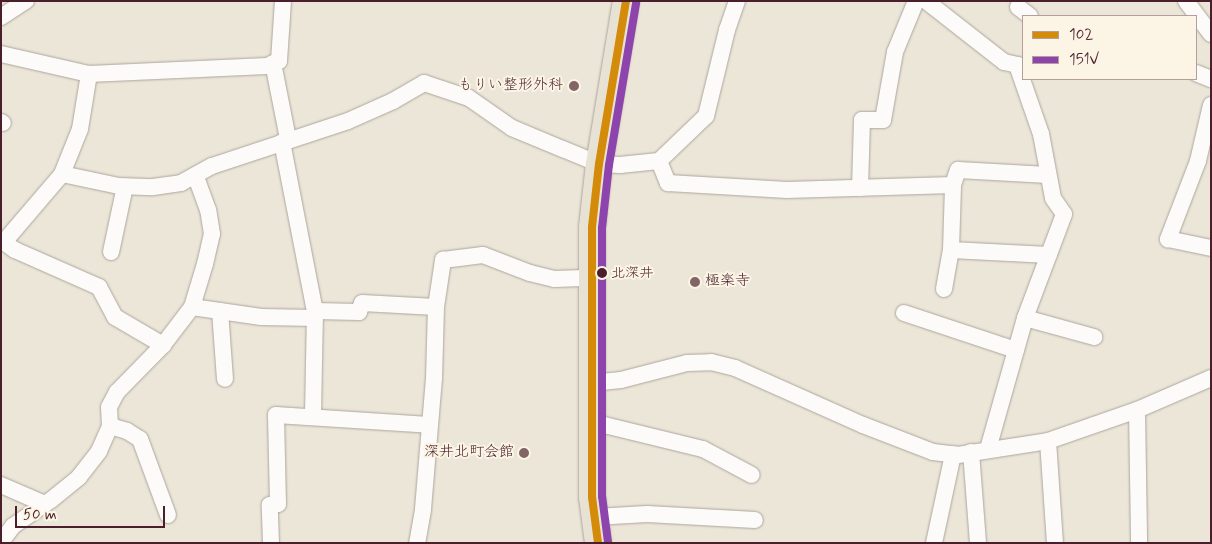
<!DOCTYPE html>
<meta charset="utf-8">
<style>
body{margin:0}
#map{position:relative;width:1212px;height:544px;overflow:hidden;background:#ebe6d7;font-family:Mynerve,"Klee One",sans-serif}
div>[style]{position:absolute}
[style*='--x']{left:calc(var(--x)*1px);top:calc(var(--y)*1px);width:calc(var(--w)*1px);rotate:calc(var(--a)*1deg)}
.roads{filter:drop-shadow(0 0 1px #ada59e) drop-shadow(0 0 1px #ada59e)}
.minor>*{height:16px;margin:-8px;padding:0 8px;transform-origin:8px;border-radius:8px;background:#fcfbf9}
.primary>*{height:26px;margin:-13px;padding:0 13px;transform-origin:13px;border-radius:13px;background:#e8e2d5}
.bus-1>*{height:8px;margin:-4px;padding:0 4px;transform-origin:4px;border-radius:4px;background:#d48b09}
.bus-2>*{height:8px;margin:-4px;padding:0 4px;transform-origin:4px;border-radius:4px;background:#8e44ad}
.dots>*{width:14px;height:14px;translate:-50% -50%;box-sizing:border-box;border:2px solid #fcf5e5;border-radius:50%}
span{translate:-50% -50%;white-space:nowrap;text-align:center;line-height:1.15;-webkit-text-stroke:4px #fcf5e5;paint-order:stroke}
.bus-label{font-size:14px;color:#4a1f2b}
.left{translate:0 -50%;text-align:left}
.poi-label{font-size:15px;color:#4a1f2b}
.right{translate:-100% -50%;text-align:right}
.frame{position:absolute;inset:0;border:2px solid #4a1f2b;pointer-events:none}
.legend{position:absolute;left:1022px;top:15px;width:175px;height:65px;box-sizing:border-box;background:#fcf5e5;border:1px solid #b59f9b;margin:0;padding:6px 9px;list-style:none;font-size:15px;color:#4a1f2b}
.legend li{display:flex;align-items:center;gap:10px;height:25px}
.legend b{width:25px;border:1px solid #b59f9b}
.scale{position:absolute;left:15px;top:506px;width:150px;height:22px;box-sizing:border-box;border:2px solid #4a1f2b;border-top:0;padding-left:6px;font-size:15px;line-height:18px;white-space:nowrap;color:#4a1f2b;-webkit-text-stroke:4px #fcf5e5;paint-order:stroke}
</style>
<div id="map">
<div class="roads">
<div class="minor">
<i style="--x:926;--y:1;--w:99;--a:38"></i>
<i style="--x:1004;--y:62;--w:19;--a:12"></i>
<i style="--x:1186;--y:1;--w:41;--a:52.9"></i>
<i style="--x:1018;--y:7;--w:15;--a:37"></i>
<i style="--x:1;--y:17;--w:30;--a:-33"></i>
<i style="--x:1;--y:54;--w:90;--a:12.8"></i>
<i style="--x:89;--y:74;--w:178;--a:-2.6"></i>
<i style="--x:267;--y:66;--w:13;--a:-23"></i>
<i style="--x:279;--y:61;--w:60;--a:-86.2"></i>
<i style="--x:273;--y:63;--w:77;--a:78.8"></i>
<i style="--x:1196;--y:73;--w:16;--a:22"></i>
<i style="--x:1211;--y:105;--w:57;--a:103.1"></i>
<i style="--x:1198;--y:161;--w:84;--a:111"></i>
<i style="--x:1168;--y:239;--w:44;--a:11.8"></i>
<i style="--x:1;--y:122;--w:2;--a:27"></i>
<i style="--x:282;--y:142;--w:172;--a:79"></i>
<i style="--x:315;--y:311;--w:106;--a:91.1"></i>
<i style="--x:659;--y:161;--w:24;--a:68"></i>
<i style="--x:668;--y:183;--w:119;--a:3.4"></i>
<i style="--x:787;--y:190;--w:166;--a:-1.7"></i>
<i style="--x:62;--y:174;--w:58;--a:11.9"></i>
<i style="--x:119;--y:186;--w:34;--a:2"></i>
<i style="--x:153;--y:187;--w:28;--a:-8"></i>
<i style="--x:181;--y:183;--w:35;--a:-29"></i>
<i style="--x:212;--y:166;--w:143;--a:-18.3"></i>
<i style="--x:348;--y:121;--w:49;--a:-24"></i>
<i style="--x:393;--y:101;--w:36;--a:-30"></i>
<i style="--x:424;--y:83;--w:47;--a:18.4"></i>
<i style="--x:469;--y:98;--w:52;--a:34.9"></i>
<i style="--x:512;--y:128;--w:94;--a:22.5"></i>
<i style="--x:599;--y:164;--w:21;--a:3"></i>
<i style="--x:620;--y:165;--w:39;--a:-6"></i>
<i style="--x:659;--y:161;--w:65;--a:-43.8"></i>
<i style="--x:706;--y:116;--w:89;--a:-76.3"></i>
<i style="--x:727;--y:30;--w:31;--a:-71"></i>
<i style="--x:860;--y:188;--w:68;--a:-88.3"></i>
<i style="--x:862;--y:120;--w:21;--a:0"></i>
<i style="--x:883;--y:120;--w:69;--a:-80"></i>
<i style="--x:895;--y:52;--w:55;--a:-67.6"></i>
<i style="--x:1;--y:240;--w:17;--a:36"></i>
<i style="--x:15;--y:250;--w:92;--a:23.8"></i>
<i style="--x:99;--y:287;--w:34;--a:62"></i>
<i style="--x:115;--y:317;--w:56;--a:30.3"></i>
<i style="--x:4;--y:242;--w:89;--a:-49.5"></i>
<i style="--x:62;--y:174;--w:48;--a:-68.2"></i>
<i style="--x:80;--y:129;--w:56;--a:-80.7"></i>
<i style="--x:951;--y:250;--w:98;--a:2.9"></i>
<i style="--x:111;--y:252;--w:67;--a:-78"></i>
<i style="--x:944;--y:289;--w:40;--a:-80"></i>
<i style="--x:951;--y:250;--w:65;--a:-88.2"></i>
<i style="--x:953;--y:185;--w:16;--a:-72"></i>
<i style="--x:958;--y:170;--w:90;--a:3.2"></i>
<i style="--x:192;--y:307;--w:70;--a:8.2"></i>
<i style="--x:261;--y:317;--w:54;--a:1.1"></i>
<i style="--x:436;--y:307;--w:48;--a:-81.5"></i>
<i style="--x:443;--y:260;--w:40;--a:-7.1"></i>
<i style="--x:483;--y:255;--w:50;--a:21"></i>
<i style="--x:530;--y:273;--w:25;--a:14"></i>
<i style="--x:554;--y:279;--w:38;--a:-2"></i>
<i style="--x:220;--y:311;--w:68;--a:85.8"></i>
<i style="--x:315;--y:311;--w:44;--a:1.3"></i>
<i style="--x:359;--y:312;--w:9;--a:-72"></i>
<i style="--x:362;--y:303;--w:74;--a:3.1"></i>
<i style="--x:436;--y:307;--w:71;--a:91.6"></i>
<i style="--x:434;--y:378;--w:132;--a:94.8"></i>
<i style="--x:423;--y:510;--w:34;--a:100"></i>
<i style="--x:904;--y:313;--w:118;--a:18.3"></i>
<i style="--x:1025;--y:318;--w:72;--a:15.4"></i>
<i style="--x:592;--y:383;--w:29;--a:-6"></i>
<i style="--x:621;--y:380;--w:68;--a:-14.4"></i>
<i style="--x:687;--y:363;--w:24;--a:-2"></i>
<i style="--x:711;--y:362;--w:25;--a:14"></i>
<i style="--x:735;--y:368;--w:140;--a:24"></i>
<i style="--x:863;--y:425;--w:75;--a:21.1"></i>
<i style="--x:933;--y:452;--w:25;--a:7"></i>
<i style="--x:958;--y:455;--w:91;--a:-8.8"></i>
<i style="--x:1048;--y:441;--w:94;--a:-19.2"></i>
<i style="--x:1137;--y:410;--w:81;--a:-23.4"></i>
<i style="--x:1137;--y:410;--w:133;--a:89.1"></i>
<i style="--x:592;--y:422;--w:114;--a:13.7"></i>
<i style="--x:703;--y:449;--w:55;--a:28"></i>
<i style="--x:110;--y:426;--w:18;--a:16"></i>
<i style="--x:127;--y:431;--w:15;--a:32"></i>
<i style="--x:140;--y:439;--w:81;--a:69.8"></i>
<i style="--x:1048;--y:441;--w:102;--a:86.1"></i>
<i style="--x:988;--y:449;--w:136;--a:-74.2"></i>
<i style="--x:1025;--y:318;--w:111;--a:-69.4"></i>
<i style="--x:1064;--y:214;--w:19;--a:-125"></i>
<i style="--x:1053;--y:198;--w:65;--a:-100.6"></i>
<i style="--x:1041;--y:134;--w:73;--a:-109.2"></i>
<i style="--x:971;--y:452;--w:91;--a:85.6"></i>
<i style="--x:1;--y:485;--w:48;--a:23.4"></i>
<i style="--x:595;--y:517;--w:52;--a:-3.3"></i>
<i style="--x:647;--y:514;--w:108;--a:3.2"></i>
<i style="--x:1;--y:542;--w:20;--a:-53"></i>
<i style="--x:13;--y:526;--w:46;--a:-34.4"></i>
<i style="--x:51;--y:500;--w:36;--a:-39"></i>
<i style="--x:79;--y:477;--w:33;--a:-52"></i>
<i style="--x:99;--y:451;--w:27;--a:-66"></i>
<i style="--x:110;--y:426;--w:19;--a:-93"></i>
<i style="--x:109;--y:407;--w:17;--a:-62"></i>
<i style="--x:117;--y:392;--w:66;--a:-45.6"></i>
<i style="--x:163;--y:345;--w:48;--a:-52.7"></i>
<i style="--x:192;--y:307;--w:45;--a:-73.2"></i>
<i style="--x:205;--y:264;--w:31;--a:-77"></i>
<i style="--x:212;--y:234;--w:24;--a:-99"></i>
<i style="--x:208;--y:210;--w:37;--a:-110"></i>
<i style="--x:271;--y:543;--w:38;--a:-92"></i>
<i style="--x:270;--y:505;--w:8;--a:-7"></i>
<i style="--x:278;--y:504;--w:89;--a:-91.3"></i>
<i style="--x:276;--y:415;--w:153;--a:3.7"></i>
<i style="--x:934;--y:543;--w:91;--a:-77.9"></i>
</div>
<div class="primary">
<i style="--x:598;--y:543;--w:46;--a:-97.4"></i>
<i style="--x:592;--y:497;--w:270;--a:-90"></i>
<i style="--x:592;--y:227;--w:63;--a:-83.7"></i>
<i style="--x:599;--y:164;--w:165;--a:-80.6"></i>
</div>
</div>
<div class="bus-1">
<i style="--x:598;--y:543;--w:46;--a:-97.4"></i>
<i style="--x:592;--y:497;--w:270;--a:-90"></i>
<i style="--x:592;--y:227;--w:63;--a:-83.7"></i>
<i style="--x:599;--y:164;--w:165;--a:-80.6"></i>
</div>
<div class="bus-2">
<i style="--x:608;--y:542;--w:46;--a:-97.4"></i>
<i style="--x:602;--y:496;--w:268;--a:-90"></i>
<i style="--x:602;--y:228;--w:63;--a:-83.7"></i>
<i style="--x:609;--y:165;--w:164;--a:-80.5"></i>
</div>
<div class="dots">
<i style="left:574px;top:86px;background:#826567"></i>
<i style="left:602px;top:273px;background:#4a1f2b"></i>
<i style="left:695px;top:282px;background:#826567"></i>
<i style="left:524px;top:453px;background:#826567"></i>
</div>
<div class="bus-label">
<span class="left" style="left:611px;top:273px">北深井</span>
</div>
<div class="poi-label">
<span class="right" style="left:563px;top:86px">もりい整形外科</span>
<span class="left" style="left:705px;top:282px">極楽寺</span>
<span class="right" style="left:514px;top:453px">深井北町会館</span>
</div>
<div class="frame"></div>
<ul class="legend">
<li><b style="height:6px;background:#d48b09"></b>102</li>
<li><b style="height:6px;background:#8e44ad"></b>151V</li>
</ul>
<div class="scale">50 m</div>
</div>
